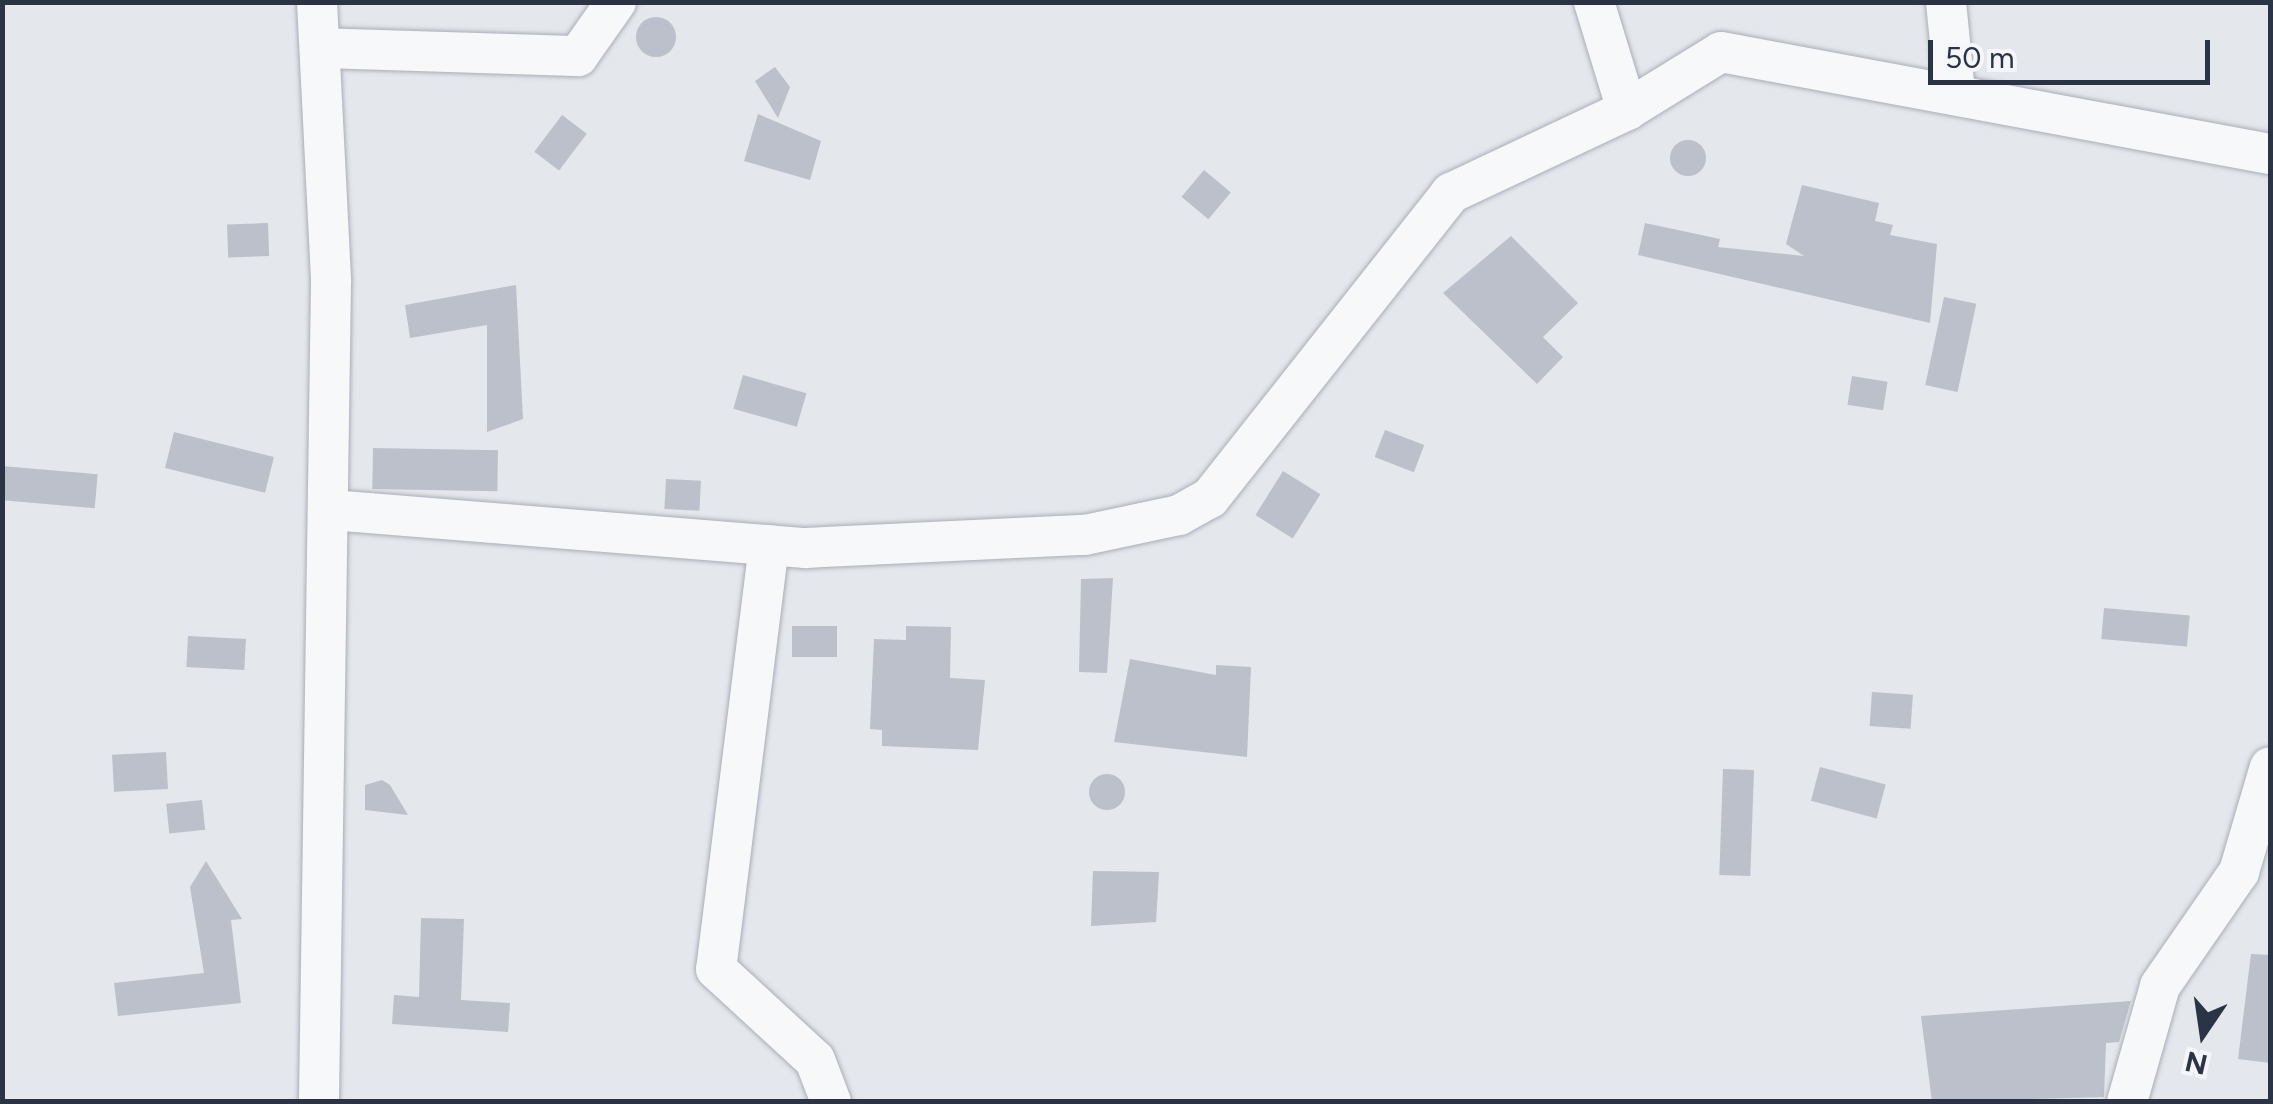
<!DOCTYPE html>
<style>
body{margin:0}
#map{position:relative;width:2273px;height:1104px;overflow:hidden;background:#e4e7ec;font-family:Figtree,sans-serif}
div>[style]{position:absolute}
[style*='--x']{left:calc(var(--x)*1px);top:calc(var(--y)*1px);width:calc(var(--w)*1px);rotate:calc(var(--a)*1deg)}
.building>*{inset:0;background:#bbc0ca;transform-origin:0 0}
.round{border-radius:50%}
.roads{filter:drop-shadow(0 0 2px #a9aeb7) drop-shadow(0 0 2px #a9aeb7)}
.minor>*{height:40px;margin:-20px;padding:0 20px;transform-origin:20px;border-radius:20px;background:#f7f8fa}
span{translate:-50% -50%;white-space:nowrap;text-align:center;line-height:1.15;-webkit-text-stroke:8px #f4f6f9;paint-order:stroke}
.frame{position:absolute;inset:0;border:5px solid #2b3445;pointer-events:none}
.north{position:absolute;left:2153px;top:984px;width:100px;height:100px;-webkit-text-stroke:8px #f4f6f9;paint-order:stroke;rotate:193deg;font-size:28px;font-weight:700;line-height:40px;text-align:center;color:#2b3445}
.north::after{content:'';display:block;margin:auto;width:35px;height:45px;background:#2b3445;clip-path:polygon(50% 0,100% 100%,50% 72%,0 100%)}
.scale{position:absolute;left:1928px;top:40px;width:282px;height:45px;box-sizing:border-box;border:5px solid #2b3445;border-top:0;padding-left:12px;font-size:30px;line-height:35px;white-space:nowrap;color:#2b3445;-webkit-text-stroke:8px #f4f6f9;paint-order:stroke}
</style>
<div id="map">
<div class="building">
<i class="round" style="left:636px;top:17px;width:40px;height:40px"></i>
<i style="clip-path:polygon(775px 67px,790px 87px,778px 118px,755px 81px)"></i>
<i style="clip-path:polygon(758px 114px,821px 141px,810px 180px,744px 161px)"></i>
<i style="left:562px;top:115px;width:31px;height:46px;rotate:37deg"></i>
<i class="round" style="left:1670px;top:140px;width:36px;height:36px"></i>
<i style="left:1204px;top:170px;width:35px;height:35px;rotate:40deg"></i>
<i style="clip-path:polygon(1802px 185px,1879px 203px,1875px 221px,1893px 225px,1890px 235px,1937px 244px,1930px 323px,1638px 255px,1645px 223px,1720px 239px,1718px 247px,1804px 256px,1786px 244px)"></i>
<i style="left:268px;top:223px;width:33px;height:41px;rotate:88deg"></i>
<i style="clip-path:polygon(1511px 236px,1578px 303px,1543px 337px,1563px 357px,1537px 384px,1443px 293px)"></i>
<i style="clip-path:polygon(516px 285px,523px 419px,487px 432px,487px 325px,410px 338px,405px 305px)"></i>
<i style="left:1944px;top:297px;width:33px;height:90px;rotate:12deg"></i>
<i style="left:743px;top:375px;width:66px;height:35px;rotate:16deg"></i>
<i style="left:1852px;top:376px;width:36px;height:29px;rotate:9deg"></i>
<i style="left:1385px;top:430px;width:42px;height:29px;rotate:21deg"></i>
<i style="left:174px;top:432px;width:103px;height:37px;rotate:14deg"></i>
<i style="left:373px;top:448px;width:125px;height:41px;rotate:1deg"></i>
<i style="left:2px;top:466px;width:96px;height:34px;rotate:5deg"></i>
<i style="left:1283px;top:471px;width:44px;height:52px;rotate:32deg"></i>
<i style="left:666px;top:479px;width:35px;height:30px;rotate:3deg"></i>
<i style="clip-path:polygon(1113px 578px,1107px 673px,1079px 672px,1081px 579px)"></i>
<i style="left:2104px;top:608px;width:86px;height:31px;rotate:5deg"></i>
<i style="left:792px;top:626px;width:45px;height:31px"></i>
<i style="clip-path:polygon(906px 626px,951px 627px,950px 678px,985px 680px,978px 750px,882px 746px,882px 730px,870px 729px,874px 639px,906px 640px)"></i>
<i style="left:188px;top:636px;width:58px;height:31px;rotate:3deg"></i>
<i style="clip-path:polygon(1130px 659px,1216px 675px,1216px 665px,1251px 667px,1247px 757px,1114px 742px)"></i>
<i style="left:1872px;top:692px;width:41px;height:34px;rotate:4deg"></i>
<i style="left:166px;top:752px;width:37px;height:54px;rotate:87deg"></i>
<i style="left:1820px;top:767px;width:68px;height:35px;rotate:15deg"></i>
<i style="left:1723px;top:769px;width:31px;height:106px;rotate:2deg"></i>
<i class="round" style="left:1089px;top:774px;width:36px;height:36px"></i>
<i style="clip-path:polygon(382px 780px,390px 785px,408px 815px,365px 810px,365px 785px)"></i>
<i style="left:202px;top:800px;width:30px;height:36px;rotate:84deg"></i>
<i style="clip-path:polygon(206px 861px,242px 919px,231px 920px,241px 1003px,118px 1016px,114px 983px,204px 973px,190px 887px)"></i>
<i style="clip-path:polygon(1093px 871px,1159px 872px,1156px 922px,1091px 926px)"></i>
<i style="clip-path:polygon(421px 918px,464px 919px,461px 1000px,510px 1003px,508px 1032px,392px 1024px,394px 995px,419px 997px)"></i>
<i style="clip-path:polygon(2251px 954px,2270px 955px,2270px 1063px,2238px 1059px)"></i>
<i style="clip-path:polygon(2131px 1001px,2119px 1042px,2106px 1043px,2104px 1097px,1932px 1102px,1921px 1016px)"></i>
</div>
<div class="roads">
<div class="minor">
<i style="--x:317;--y:2;--w:280;--a:87.1"></i>
<i style="--x:331;--y:282;--w:820;--a:90.84"></i>
<i style="--x:1594;--y:2;--w:113;--a:73"></i>
<i style="--x:1946;--y:2;--w:90;--a:84.3"></i>
<i style="--x:320;--y:48;--w:258;--a:1.8"></i>
<i style="--x:578;--y:56;--w:66;--a:-54.9"></i>
<i style="--x:331;--y:510;--w:476;--a:4.6"></i>
<i style="--x:805;--y:548;--w:280;--a:-2.7"></i>
<i style="--x:1085;--y:535;--w:96;--a:-12"></i>
<i style="--x:1179;--y:515;--w:35;--a:-29"></i>
<i style="--x:1210;--y:498;--w:389;--a:-51.7"></i>
<i style="--x:1451;--y:193;--w:195;--a:-25.2"></i>
<i style="--x:1627;--y:110;--w:110;--a:-31.7"></i>
<i style="--x:1721;--y:52;--w:558;--a:10.53"></i>
<i style="--x:769;--y:545;--w:427;--a:97.1"></i>
<i style="--x:716;--y:969;--w:134;--a:42.6"></i>
<i style="--x:815;--y:1060;--w:45;--a:69.1"></i>
<i style="--x:2127;--y:1102;--w:121;--a:-74.1"></i>
<i style="--x:2160;--y:986;--w:139;--a:-55.3"></i>
<i style="--x:2239;--y:872;--w:109;--a:-73.6"></i>
</div>
</div>
<div class="frame"></div>
<div class="north">N</div>
<div class="scale">50 m</div>
</div>
